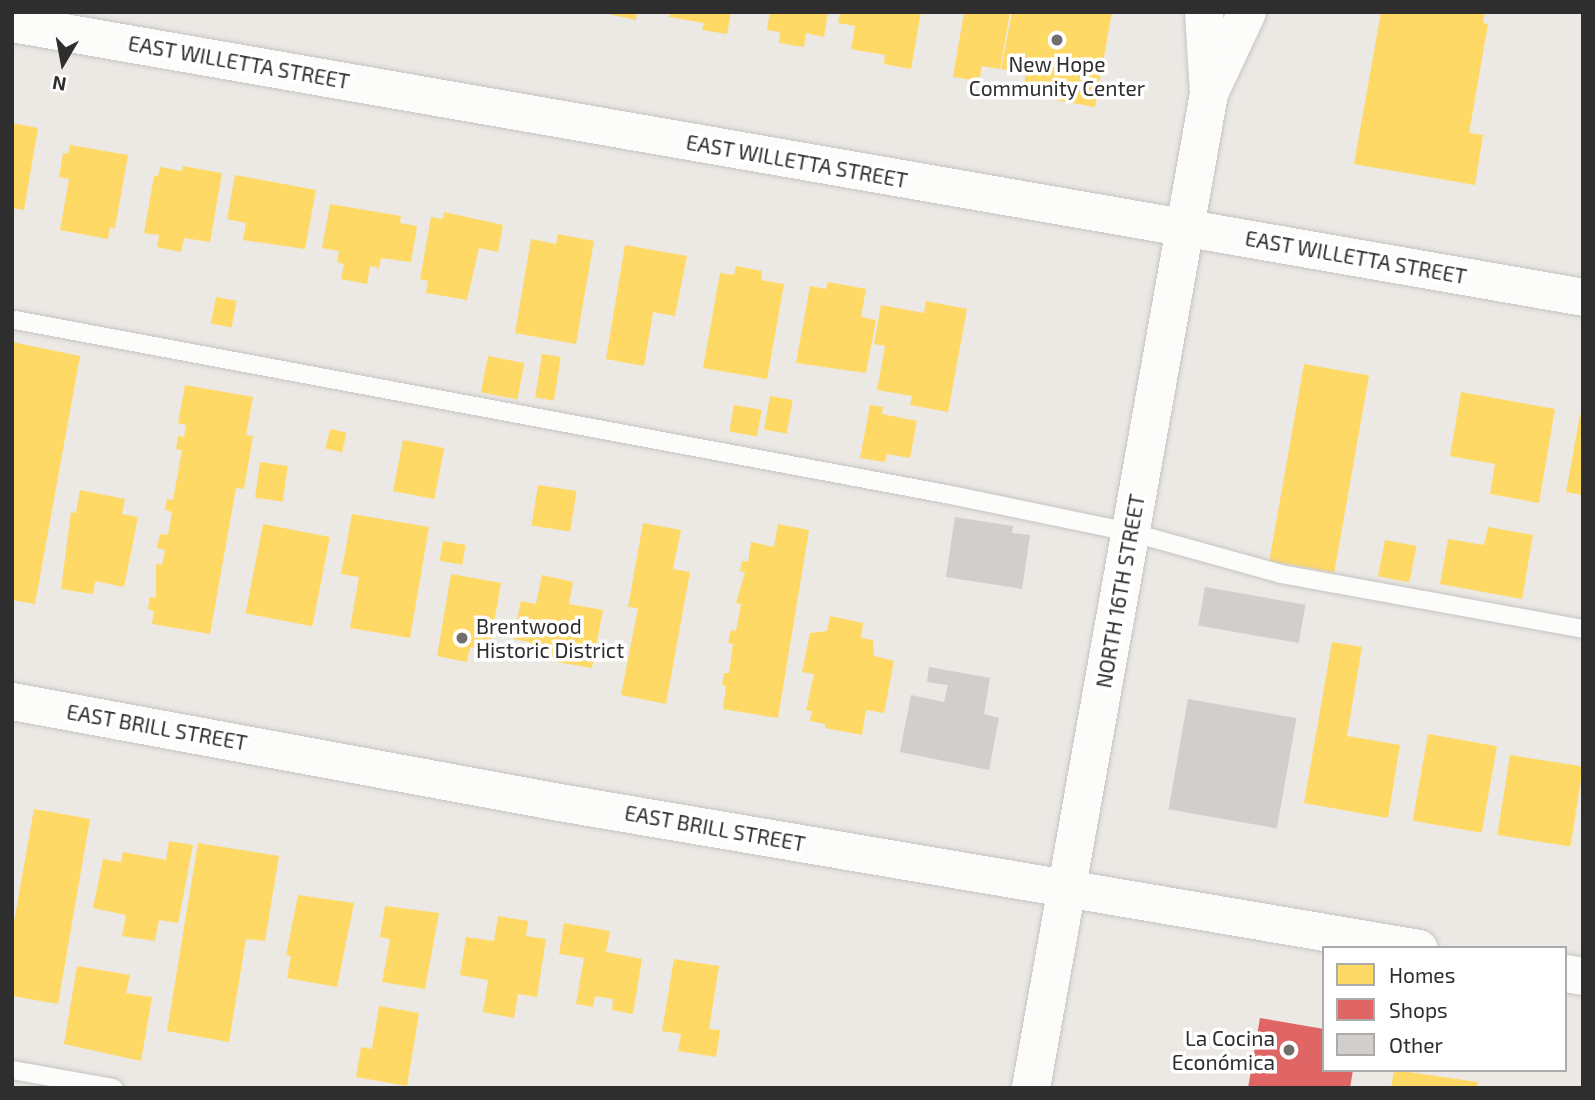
<!DOCTYPE html>
<meta charset="utf-8">
<style>
body{margin:0}
#map{position:relative;width:1595px;height:1100px;overflow:hidden;background:#ece8e4;font-family:"Exo 2",sans-serif}
div>[style]{position:absolute}
[style*='--x']{left:calc(var(--x)*1px);top:calc(var(--y)*1px);width:calc(var(--w)*1px);rotate:calc(var(--a)*1deg)}
.homes>*{inset:0;background:#ffd966;transform-origin:0 0}
.shops>*{inset:0;background:#e06666}
.building>*{inset:0;background:#d1cecb;transform-origin:0 0}
.roads{filter:drop-shadow(0 0 2px #c5c4c5) drop-shadow(0 0 2px #c5c4c5)}
.service>*{height:18px;margin:-9px;padding:0 9px;transform-origin:9px;border-radius:9px;background:#fcfcfb}
.minor>*{height:37px;margin:-18.5px;padding:0 18.5px;transform-origin:18.5px;border-radius:18.5px;background:#fcfcfb}
.secondary>*{height:38px;margin:-19px;padding:0 19px;transform-origin:19px;border-radius:19px;background:#fcfcfb}
.dots>*{width:19px;height:19px;translate:-50% -50%;box-sizing:border-box;border:4px solid #fff;border-radius:50%}
span{translate:-50% -50%;white-space:nowrap;text-align:center;line-height:1.15;-webkit-text-stroke:7px #fff;paint-order:stroke}
.street-label{font-size:21px;color:#2e2e2e}
.poi-label{font-size:21px;color:#2e2e2e}
.left{translate:0 -50%;text-align:left}
.right{translate:-100% -50%;text-align:right}
.frame{position:absolute;inset:0;border:14px solid #2e2e2e;pointer-events:none}
.legend{position:absolute;left:1322px;top:946px;width:245px;height:126px;box-sizing:border-box;background:#fff;border:2px solid #ababab;margin:0;padding:9px 12px;list-style:none;font-size:21px;color:#2e2e2e}
.legend li{display:flex;align-items:center;gap:14px;height:35px}
.legend b{width:35px;border:2px solid #ababab}
.north{position:absolute;left:28px;top:28px;width:70px;height:70px;-webkit-text-stroke:5px #fff;paint-order:stroke;rotate:190deg;font-size:19px;font-weight:700;line-height:28px;text-align:center;color:#2e2e2e}
.north::after{content:'';display:block;margin:auto;width:24px;height:32px;background:#2e2e2e;clip-path:polygon(50% 0,100% 100%,50% 72%,0 100%)}
</style>
<div id="map">
<div class="homes">
<i style="clip-path:polygon(599px 12px,637px 12px,636px 20px)"></i>
<i style="clip-path:polygon(670px 12px,731px 12px,727px 34px,702px 30px,704px 23px,669px 17px)"></i>
<i style="clip-path:polygon(770px 12px,828px 12px,824px 37px,806px 33px,804px 47px,779px 43px,780px 32px,767px 30px)"></i>
<i style="clip-path:polygon(840px 12px,921px 12px,911px 69px,884px 64px,885px 55px,851px 49px,855px 26px,838px 23px)"></i>
<i style="clip-path:polygon(964px 12px,1010px 12px,1000px 69px,982px 66px,979px 81px,953px 77px)"></i>
<i style="clip-path:polygon(1012px 12px,1112px 12px,1095px 107px,1022px 94px,1026px 73px,1001px 69px)"></i>
<i style="clip-path:polygon(1381px 12px,1485px 12px,1483px 23px,1488px 24px,1469px 133px,1483px 135px,1475px 185px,1354px 164px)"></i>
<i style="clip-path:polygon(12px 123px,38px 128px,24px 210px,12px 208px)"></i>
<i style="clip-path:polygon(70px 145px,128px 155px,115px 228px,110px 227px,108px 239px,60px 230px,69px 179px,59px 177px,63px 153px,68px 154px)"></i>
<i style="clip-path:polygon(183px 166px,222px 173px,210px 242px,184px 238px,181px 252px,157px 247px,159px 235px,144px 233px,154px 176px,158px 176px,160px 167px,182px 171px)"></i>
<i style="clip-path:polygon(235px 175px,316px 190px,305px 249px,243px 240px,246px 223px,227px 219px)"></i>
<i style="clip-path:polygon(330px 204px,401px 216px,400px 223px,417px 226px,411px 262px,381px 258px,379px 268px,370px 266px,367px 284px,341px 279px,344px 264px,337px 262px,339px 251px,322px 248px)"></i>
<i style="clip-path:polygon(444px 212px,503px 225px,498px 252px,479px 248px,467px 300px,426px 293px,428px 281px,420px 279px,431px 217px,443px 219px)"></i>
<i style="clip-path:polygon(558px 234px,594px 241px,576px 344px,515px 333px,531px 239px,556px 244px)"></i>
<i style="clip-path:polygon(625px 245px,687px 256px,675px 316px,653px 312px,644px 366px,606px 359px)"></i>
<i style="clip-path:polygon(736px 266px,762px 271px,761px 280px,784px 284px,767px 379px,703px 368px,720px 273px,734px 275px)"></i>
<i style="clip-path:polygon(828px 282px,866px 289px,861px 317px,876px 320px,866px 373px,796px 363px,810px 286px,826px 289px)"></i>
<i style="left:216px;top:297px;width:21px;height:27px;rotate:11deg"></i>
<i style="clip-path:polygon(926px 301px,967px 309px,948px 412px,910px 405px,912px 396px,877px 390px,885px 346px,874px 344px,881px 305px,924px 313px)"></i>
<i style="clip-path:polygon(12px 342px,80px 356px,35px 604px,12px 600px)"></i>
<i style="left:542px;top:354px;width:19px;height:44px;rotate:9deg"></i>
<i style="left:488px;top:356px;width:37px;height:37px;rotate:11deg"></i>
<i style="left:1304px;top:364px;width:66px;height:200px;rotate:10deg"></i>
<i style="clip-path:polygon(185px 385px,253px 397px,246px 435px,253px 436px,244px 489px,236px 488px,210px 634px,152px 624px,154px 611px,148px 609px,150px 597px,156px 598px,156px 564px,162px 565px,165px 550px,157px 548px,160px 534px,168px 535px,172px 512px,165px 510px,167px 499px,173px 500px,182px 450px,176px 449px,178px 436px,184px 437px,186px 425px,178px 423px)"></i>
<i style="clip-path:polygon(1461px 392px,1555px 409px,1539px 503px,1490px 494px,1495px 464px,1450px 456px)"></i>
<i style="left:770px;top:396px;width:23px;height:34px;rotate:10deg"></i>
<i style="left:734px;top:405px;width:28px;height:27px;rotate:10deg"></i>
<i style="clip-path:polygon(870px 405px,883px 407px,882px 414px,917px 421px,910px 458px,887px 454px,885px 462px,860px 458px)"></i>
<i style="clip-path:polygon(1580px 415px,1583px 415px,1583px 495px,1566px 492px)"></i>
<i style="left:330px;top:429px;width:17px;height:20px;rotate:13deg"></i>
<i style="left:403px;top:440px;width:42px;height:52px;rotate:11deg"></i>
<i style="left:260px;top:462px;width:28px;height:36px;rotate:8deg"></i>
<i style="left:538px;top:485px;width:39px;height:41px;rotate:9deg"></i>
<i style="clip-path:polygon(80px 490px,125px 499px,122px 514px,138px 517px,124px 587px,95px 581px,93px 594px,61px 589px,71px 512px,76px 513px)"></i>
<i style="clip-path:polygon(352px 514px,429px 527px,410px 638px,350px 628px,359px 577px,341px 574px)"></i>
<i style="clip-path:polygon(643px 523px,681px 530px,673px 569px,690px 572px,666px 704px,621px 695px,638px 608px,628px 607px)"></i>
<i style="left:263px;top:524px;width:68px;height:91px;rotate:11deg"></i>
<i style="clip-path:polygon(778px 524px,809px 530px,778px 718px,723px 709px,726px 686px,722px 685px,724px 673px,729px 673px,733px 644px,728px 643px,731px 630px,736px 631px,741px 604px,736px 603px,745px 572px,740px 571px,742px 561px,748px 562px,751px 542px,774px 547px)"></i>
<i style="clip-path:polygon(1488px 527px,1533px 535px,1522px 599px,1440px 584px,1448px 539px,1484px 545px)"></i>
<i style="left:1385px;top:540px;width:32px;height:37px;rotate:11deg"></i>
<i style="left:443px;top:541px;width:23px;height:20px;rotate:10deg"></i>
<i style="clip-path:polygon(451px 574px,501px 583px,489px 651px,470px 647px,467px 662px,437px 656px)"></i>
<i style="clip-path:polygon(542px 575px,573px 582px,569px 604px,603px 610px,592px 668px,551px 661px,552px 654px,529px 649px,530px 642px,513px 639px,521px 601px,536px 604px)"></i>
<i style="clip-path:polygon(830px 616px,863px 623px,861px 638px,873px 640px,874px 656px,894px 661px,884px 713px,866px 710px,862px 735px,825px 728px,825px 724px,810px 721px,812px 711px,806px 710px,814px 674px,802px 672px,810px 633px,827px 631px)"></i>
<i style="clip-path:polygon(1332px 642px,1362px 647px,1347px 736px,1400px 745px,1388px 818px,1304px 803px)"></i>
<i style="left:1428px;top:734px;width:70px;height:88px;rotate:10deg"></i>
<i style="left:1510px;top:755px;width:74px;height:81px;rotate:9deg"></i>
<i style="clip-path:polygon(34px 809px,90px 819px,58px 1004px,12px 996px,12px 933px)"></i>
<i style="clip-path:polygon(169px 841px,193px 845px,178px 923px,159px 920px,155px 941px,122px 936px,126px 915px,93px 908px,103px 859px,121px 862px,123px 852px,166px 860px)"></i>
<i style="clip-path:polygon(198px 843px,279px 856px,265px 941px,246px 939px,229px 1042px,167px 1031px)"></i>
<i style="clip-path:polygon(298px 895px,354px 903px,337px 987px,287px 978px,291px 956px,286px 955px)"></i>
<i style="clip-path:polygon(385px 906px,439px 913px,425px 989px,382px 982px,390px 939px,380px 937px)"></i>
<i style="clip-path:polygon(498px 916px,528px 921px,526px 936px,546px 939px,537px 997px,518px 994px,514px 1018px,483px 1012px,488px 980px,460px 975px,466px 937px,494px 941px)"></i>
<i style="clip-path:polygon(564px 923px,610px 931px,606px 952px,642px 959px,633px 1014px,612px 1010px,613px 999px,595px 996px,593px 1007px,576px 1004px,584px 958px,559px 954px)"></i>
<i style="clip-path:polygon(674px 959px,719px 966px,709px 1029px,720px 1030px,716px 1057px,678px 1051px,681px 1034px,662px 1031px)"></i>
<i style="clip-path:polygon(77px 966px,130px 975px,126px 993px,152px 997px,141px 1061px,64px 1044px)"></i>
<i style="clip-path:polygon(379px 1006px,419px 1013px,407px 1086px,356px 1077px,361px 1047px,372px 1049px)"></i>
<i style="clip-path:polygon(1394px 1070px,1478px 1082px,1477px 1088px,1391px 1088px)"></i>
</div>
<div class="shops">
<i style="clip-path:polygon(1260px 1018px,1324px 1029px,1324px 1070px,1353px 1070px,1350px 1088px,1248px 1088px)"></i>
</div>
<div class="building">
<i style="clip-path:polygon(955px 517px,1013px 526px,1012px 533px,1030px 535px,1022px 589px,946px 577px)"></i>
<i style="left:1205px;top:587px;width:102px;height:39px;rotate:10deg"></i>
<i style="clip-path:polygon(929px 667px,990px 678px,984px 714px,999px 718px,989px 770px,900px 752px,911px 695px,944px 702px,948px 685px,927px 682px)"></i>
<i style="left:1188px;top:699px;width:110px;height:112px;rotate:10deg"></i>
</div>
<div class="roads">
<div class="service">
<i style="--x:15;--y:320;--w:947;--a:10.59"></i>
<i style="--x:946;--y:494;--w:188;--a:11.7"></i>
<i style="--x:1130;--y:532;--w:157;--a:15.5"></i>
<i style="--x:1281;--y:574;--w:307;--a:10.3"></i>
<i style="--x:12;--y:1070;--w:103;--a:10.1"></i>
</div>
<div class="minor">
<i style="--x:12;--y:23;--w:1595;--a:9.89"></i>
<i style="--x:12;--y:701;--w:556;--a:10.46"></i>
<i style="--x:559;--y:802;--w:872;--a:9.64"></i>
<i style="--x:1565;--y:973;--w:18;--a:9"></i>
</div>
<div class="secondary">
<i style="--x:1211;--y:89;--w:85;--a:-64.9"></i>
<i style="--x:1031;--y:1088;--w:1010;--a:-79.85"></i>
<i style="--x:1209;--y:94;--w:82;--a:-93.5"></i>
</div>
</div>
<div class="dots">
<i style="left:1057px;top:40px;background:#706f6e"></i>
<i style="left:462px;top:638px;background:#706f6e"></i>
<i style="left:1289px;top:1050px;background:#706f6e"></i>
</div>
<div class="street-label">
<span style="left:239px;top:62px;rotate:10deg">EAST WILLETTA STREET</span>
<span style="left:797px;top:161px;rotate:10deg">EAST WILLETTA STREET</span>
<span style="left:1356px;top:257px;rotate:10deg">EAST WILLETTA STREET</span>
<span style="left:1120px;top:591px;rotate:-80deg">NORTH 16TH STREET</span>
<span style="left:157px;top:727px;rotate:10deg">EAST BRILL STREET</span>
<span style="left:715px;top:828px;rotate:10deg">EAST BRILL STREET</span>
</div>
<div class="poi-label">
<span style="left:1057px;top:76px">New Hope<br>Community Center</span>
<span class="left" style="left:476px;top:638px">Brentwood<br>Historic District</span>
<span class="right" style="left:1275px;top:1050px">La Cocina<br>Económica</span>
</div>
<div class="frame"></div>
<ul class="legend">
<li><b style="height:19px;background:#ffd966"></b>Homes</li>
<li><b style="height:19px;background:#e06666"></b>Shops</li>
<li><b style="height:19px;background:#d1cecb"></b>Other</li>
</ul>
<div class="north">N</div>
</div>
